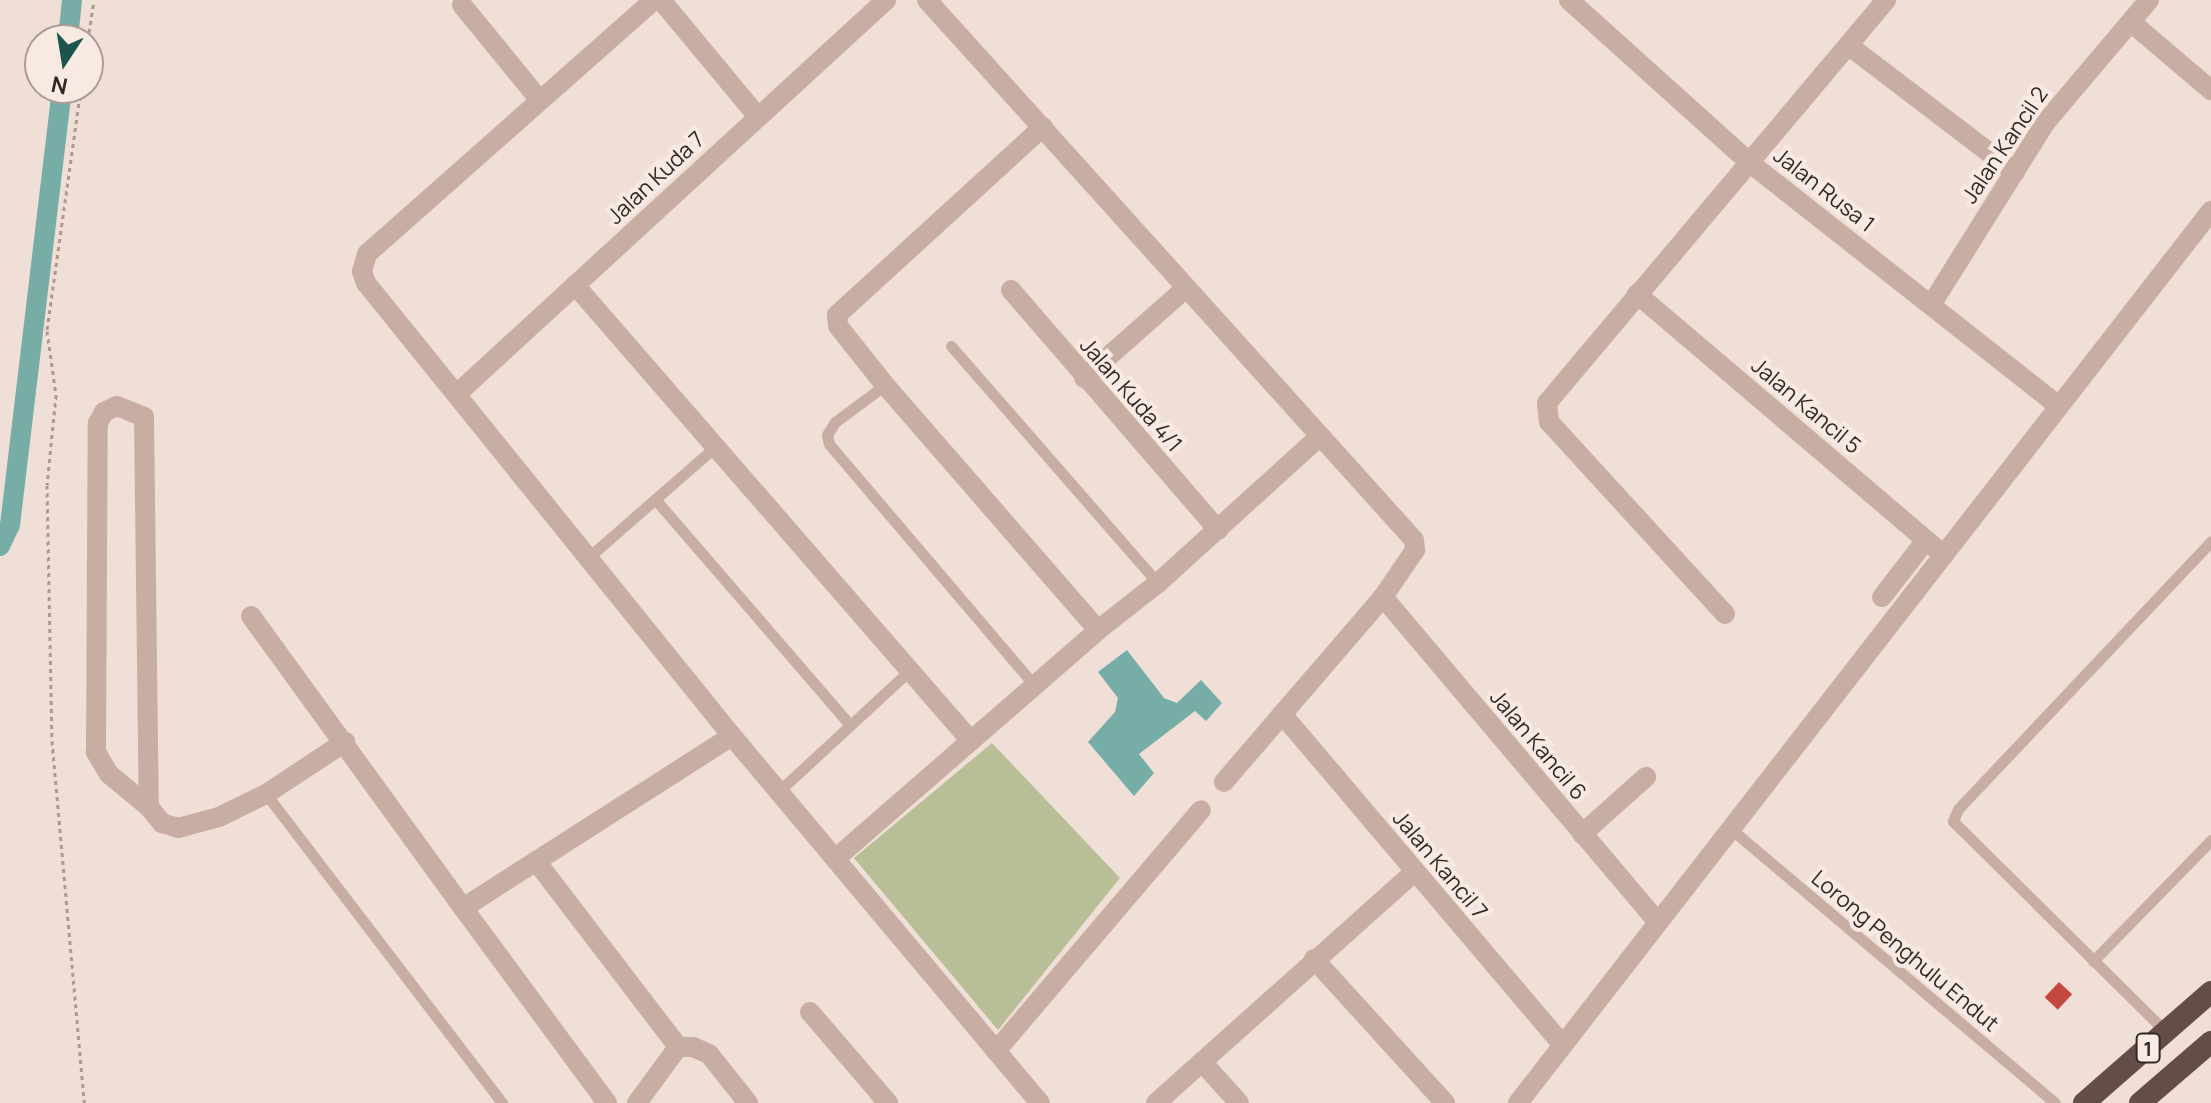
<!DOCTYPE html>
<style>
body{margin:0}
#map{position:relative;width:2211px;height:1103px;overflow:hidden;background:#f0dfd6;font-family:Manrope,sans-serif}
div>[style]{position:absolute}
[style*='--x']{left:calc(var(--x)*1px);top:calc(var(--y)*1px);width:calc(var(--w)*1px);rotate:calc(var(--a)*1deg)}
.green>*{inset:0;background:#b8bf97}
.water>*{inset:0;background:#76ada6}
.canal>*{height:20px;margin:-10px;padding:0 10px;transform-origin:10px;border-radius:10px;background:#76ada6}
.building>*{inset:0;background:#c5483f;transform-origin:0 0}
.path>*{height:3px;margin-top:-1.5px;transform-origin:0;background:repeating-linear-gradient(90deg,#b3978d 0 4px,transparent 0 8px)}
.service>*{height:11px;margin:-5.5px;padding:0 5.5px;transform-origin:5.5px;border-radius:5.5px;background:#c8ada3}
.minor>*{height:20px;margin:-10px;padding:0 10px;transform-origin:10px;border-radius:10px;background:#c8ada3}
.trunk>*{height:22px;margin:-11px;padding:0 11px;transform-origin:11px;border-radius:11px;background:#644d49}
span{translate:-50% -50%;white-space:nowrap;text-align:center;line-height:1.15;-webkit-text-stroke:8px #f8eae2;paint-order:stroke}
.shield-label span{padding:2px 6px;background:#f8eae2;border:2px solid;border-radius:6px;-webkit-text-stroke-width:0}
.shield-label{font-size:20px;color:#332725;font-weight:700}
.street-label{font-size:22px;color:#332725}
.north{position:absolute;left:24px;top:24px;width:80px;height:80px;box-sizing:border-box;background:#f8eae2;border:2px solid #a99c96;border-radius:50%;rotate:192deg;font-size:22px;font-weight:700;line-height:32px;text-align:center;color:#332725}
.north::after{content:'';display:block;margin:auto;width:28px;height:36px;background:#1b534d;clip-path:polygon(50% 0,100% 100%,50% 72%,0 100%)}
</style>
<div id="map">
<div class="green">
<i style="clip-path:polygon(992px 743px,1120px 878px,998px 1030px,854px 858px)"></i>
</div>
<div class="water">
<i style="clip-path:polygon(1127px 650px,1164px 698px,1177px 703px,1201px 680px,1222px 703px,1206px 721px,1195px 711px,1139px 754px,1154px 773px,1134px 796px,1088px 742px,1115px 712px,1118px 698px,1098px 672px)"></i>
</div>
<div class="canal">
<i style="--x:68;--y:40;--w:40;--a:-84.3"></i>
<i style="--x:0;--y:546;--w:23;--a:-65"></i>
<i style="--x:10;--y:525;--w:440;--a:-83.2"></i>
</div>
<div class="building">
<i style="left:2059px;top:982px;width:18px;height:21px;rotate:43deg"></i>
</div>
<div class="path">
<i style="--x:88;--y:40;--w:40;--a:-81.5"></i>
<i style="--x:81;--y:88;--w:245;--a:98"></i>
<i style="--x:47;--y:331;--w:65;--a:82"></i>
<i style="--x:56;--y:395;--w:90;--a:95.7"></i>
<i style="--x:47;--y:485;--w:256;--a:88.9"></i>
<i style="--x:52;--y:741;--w:363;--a:84.9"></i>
</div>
<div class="service">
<i style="--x:951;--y:346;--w:315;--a:48.9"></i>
<i style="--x:885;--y:385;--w:62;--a:143.5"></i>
<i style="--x:835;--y:422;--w:15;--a:122"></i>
<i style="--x:827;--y:435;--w:9;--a:77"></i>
<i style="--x:829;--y:444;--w:316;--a:49.6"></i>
<i style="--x:655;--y:499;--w:297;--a:49.2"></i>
<i style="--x:590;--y:556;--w:166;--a:-41.1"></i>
<i style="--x:779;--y:791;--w:178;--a:-42.7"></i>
<i style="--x:266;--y:794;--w:389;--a:52.6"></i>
<i style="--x:1731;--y:829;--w:424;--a:40.2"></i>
<i style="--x:2093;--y:961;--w:169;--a:-45.7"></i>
<i style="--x:2166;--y:1032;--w:300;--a:-135.3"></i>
<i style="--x:1953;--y:821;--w:13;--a:-67"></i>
<i style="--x:1958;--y:809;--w:369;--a:-46.6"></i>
</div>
<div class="minor">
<i style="--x:654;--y:0;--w:383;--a:138.5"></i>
<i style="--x:367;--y:254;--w:18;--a:106"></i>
<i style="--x:362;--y:271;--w:13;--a:72"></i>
<i style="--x:366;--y:283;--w:582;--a:51.06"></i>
<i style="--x:732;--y:736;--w:479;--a:50"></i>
<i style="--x:661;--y:0;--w:152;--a:50.3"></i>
<i style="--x:927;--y:0;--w:727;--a:47.95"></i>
<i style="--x:1414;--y:540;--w:10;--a:84"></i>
<i style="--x:1415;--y:550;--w:57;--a:124.2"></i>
<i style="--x:1383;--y:597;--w:244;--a:130.7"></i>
<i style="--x:1569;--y:0;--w:244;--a:42"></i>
<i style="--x:1750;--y:163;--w:393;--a:38.2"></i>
<i style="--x:462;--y:5;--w:120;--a:50.7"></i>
<i style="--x:2132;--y:23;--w:104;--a:40.3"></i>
<i style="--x:1848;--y:45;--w:210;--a:37.3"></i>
<i style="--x:575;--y:285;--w:604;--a:49.03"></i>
<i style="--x:1011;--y:290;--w:317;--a:49.2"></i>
<i style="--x:1637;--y:294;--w:403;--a:40.4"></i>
<i style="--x:1931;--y:305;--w:215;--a:-57.9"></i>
<i style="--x:2045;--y:123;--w:161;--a:-49.8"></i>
<i style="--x:1084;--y:378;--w:136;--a:-41.4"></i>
<i style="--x:459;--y:392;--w:580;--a:-42.55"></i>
<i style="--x:1383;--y:597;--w:426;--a:49.8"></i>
<i style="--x:1882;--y:597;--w:72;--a:-52.3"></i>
<i style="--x:1725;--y:614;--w:260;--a:-132.5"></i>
<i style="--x:1549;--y:422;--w:19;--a:-96"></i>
<i style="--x:1547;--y:403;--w:527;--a:-49.93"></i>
<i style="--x:251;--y:616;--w:361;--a:54"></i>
<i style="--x:1098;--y:630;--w:76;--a:-38.1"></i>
<i style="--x:1158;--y:583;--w:219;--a:-42.2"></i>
<i style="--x:1282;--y:714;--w:434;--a:49.7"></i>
<i style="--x:149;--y:807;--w:52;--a:-140.5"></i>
<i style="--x:109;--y:774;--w:26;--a:-121"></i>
<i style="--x:96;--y:752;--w:329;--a:-89.7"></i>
<i style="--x:98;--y:423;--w:13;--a:-61"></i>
<i style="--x:104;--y:412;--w:14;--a:-25"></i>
<i style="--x:117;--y:406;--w:29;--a:22"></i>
<i style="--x:144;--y:417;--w:390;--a:89.3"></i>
<i style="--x:149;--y:807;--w:21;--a:51"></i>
<i style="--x:162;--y:823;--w:17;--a:17"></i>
<i style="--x:178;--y:828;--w:42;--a:-15"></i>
<i style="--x:219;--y:817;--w:52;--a:-26.1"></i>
<i style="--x:266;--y:794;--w:95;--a:-33.4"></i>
<i style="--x:1582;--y:834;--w:86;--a:-41.7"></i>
<i style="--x:835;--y:859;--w:349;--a:-41"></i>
<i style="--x:1098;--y:630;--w:325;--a:-131"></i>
<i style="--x:885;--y:385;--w:75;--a:-128.5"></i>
<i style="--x:838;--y:326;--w:11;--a:-95"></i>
<i style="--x:837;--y:315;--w:279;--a:-42.4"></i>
<i style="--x:536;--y:861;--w:234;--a:52.6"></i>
<i style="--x:1314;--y:959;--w:195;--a:47.7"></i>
<i style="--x:810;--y:1012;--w:120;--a:49.4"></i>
<i style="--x:996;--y:1051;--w:316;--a:-49.6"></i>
<i style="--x:1202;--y:1062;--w:55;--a:47.9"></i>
<i style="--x:607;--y:1103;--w:242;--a:-126.4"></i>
<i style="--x:463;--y:908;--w:319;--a:-32.6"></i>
<i style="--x:637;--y:1103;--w:69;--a:-53.8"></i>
<i style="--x:678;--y:1047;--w:15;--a:0"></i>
<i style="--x:693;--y:1047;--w:17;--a:24"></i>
<i style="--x:709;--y:1054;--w:63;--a:51.5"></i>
<i style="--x:1156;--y:1103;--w:346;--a:-41.8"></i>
<i style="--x:1518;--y:1103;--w:1130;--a:-52.16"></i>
</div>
<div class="trunk">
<i style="--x:2084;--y:1103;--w:169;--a:-41.2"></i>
<i style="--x:2140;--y:1103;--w:94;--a:-40.7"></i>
</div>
<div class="shield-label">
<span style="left:2148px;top:1048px">1</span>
</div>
<div class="street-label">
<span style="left:2005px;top:145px;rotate:-56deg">Jalan Kancil 2</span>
<span style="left:656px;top:178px;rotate:-43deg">Jalan Kuda 7</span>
<span style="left:1824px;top:190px;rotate:38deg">Jalan Rusa 1</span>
<span style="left:1131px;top:395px;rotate:49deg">Jalan Kuda 4/1</span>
<span style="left:1806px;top:406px;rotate:40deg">Jalan Kancil 5</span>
<span style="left:1538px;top:745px;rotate:50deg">Jalan Kancil 6</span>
<span style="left:1440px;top:865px;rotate:50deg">Jalan Kancil 7</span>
<span style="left:1905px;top:951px;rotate:40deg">Lorong Penghulu Endut</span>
</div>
<div class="north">N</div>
</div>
